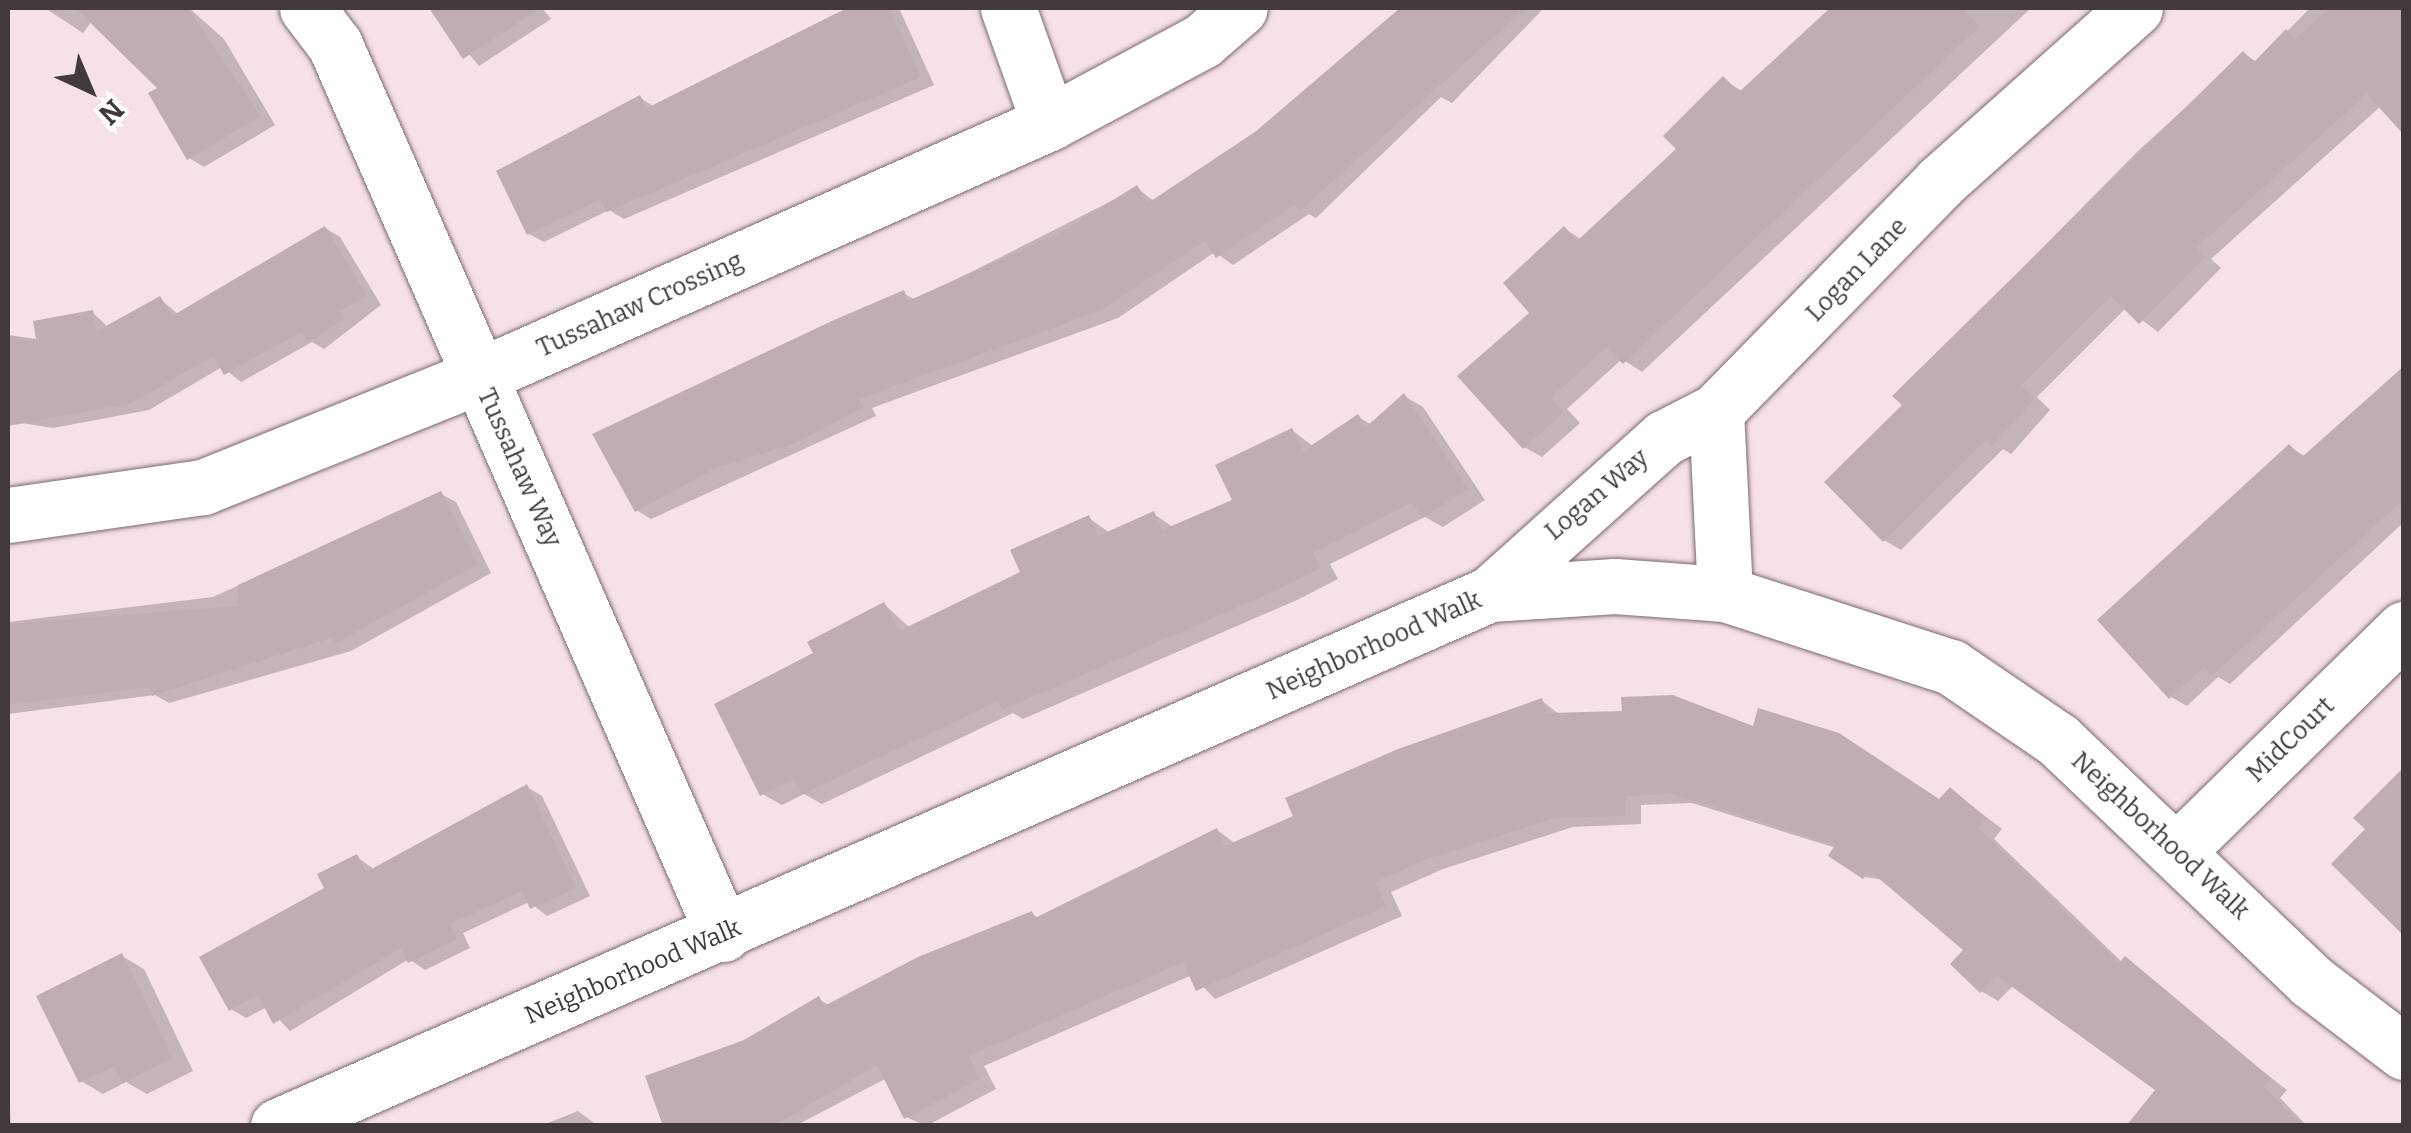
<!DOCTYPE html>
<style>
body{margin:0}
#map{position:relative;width:2411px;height:1133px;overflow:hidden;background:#f5e1e6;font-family:Bitter,serif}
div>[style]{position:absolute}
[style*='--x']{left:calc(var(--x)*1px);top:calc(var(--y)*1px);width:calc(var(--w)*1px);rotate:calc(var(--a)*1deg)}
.shadow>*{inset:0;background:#0003}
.building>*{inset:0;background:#c0adb1}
.roads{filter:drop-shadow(0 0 2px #7c6a6f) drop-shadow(0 0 2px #7c6a6f)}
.street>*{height:55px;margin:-27.5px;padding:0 27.5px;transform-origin:27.5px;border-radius:27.5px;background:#fff}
span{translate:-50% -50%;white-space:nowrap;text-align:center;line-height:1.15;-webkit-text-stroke:8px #fff;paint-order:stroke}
.street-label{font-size:25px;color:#41393b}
.frame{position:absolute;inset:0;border:10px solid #41393b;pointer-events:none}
.north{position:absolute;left:40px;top:40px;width:100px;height:100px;-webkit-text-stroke:8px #fff;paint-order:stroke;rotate:136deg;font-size:28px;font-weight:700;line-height:40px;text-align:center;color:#41393b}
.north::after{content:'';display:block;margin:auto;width:35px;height:45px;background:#41393b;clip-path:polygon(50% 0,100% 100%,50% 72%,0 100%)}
</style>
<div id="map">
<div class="shadow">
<i style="clip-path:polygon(45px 8px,189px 8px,224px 39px,275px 125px,204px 167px,189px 158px,161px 88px,92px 21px,83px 33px)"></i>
<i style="clip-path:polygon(431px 8px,542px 8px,551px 19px,479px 66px)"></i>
<i style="clip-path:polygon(856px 8px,899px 8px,934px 85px,624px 219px,609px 210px,544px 242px,529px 234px,640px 98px,655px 107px)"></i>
<i style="clip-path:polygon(1403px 8px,1544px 8px,1452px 103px,1441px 97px,1316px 218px,1309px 214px,1233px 265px,1215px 252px,1118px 318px,872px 408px,876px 416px,651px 519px,636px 510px,903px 293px,916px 300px,1137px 188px,1155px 202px,1256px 134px)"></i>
<i style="clip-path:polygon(1834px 8px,2031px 8px,1642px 372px,1622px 359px,1567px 409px,1580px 423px,1542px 457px,1524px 447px,1533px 313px,1565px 229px,1582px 240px,1680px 149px,1723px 79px,1743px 92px)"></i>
<i style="clip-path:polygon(2310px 8px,2404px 8px,2404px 124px,2381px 106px,2211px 259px,2221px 268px,2158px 332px,2126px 308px,2037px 397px,2050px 410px,2011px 454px,2003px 449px,1901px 550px,1884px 540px,1905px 405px,1896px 396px,2138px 151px,2244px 54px,2257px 62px)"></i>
<i style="clip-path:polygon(325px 228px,340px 237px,381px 305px,324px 349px,312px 342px,241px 382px,222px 367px,149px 410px,53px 428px,8px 421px,8px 335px,39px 343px,92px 312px,109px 328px,160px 299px,179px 315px)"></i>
<i style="clip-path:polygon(2404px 369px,2404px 522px,2230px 684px,2218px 677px,2187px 706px,2171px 697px,2290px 447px,2306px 457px)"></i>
<i style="clip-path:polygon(1404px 396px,1423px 407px,1485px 500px,1443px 527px,1425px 517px,1330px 564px,1338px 579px,1297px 600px,1023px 719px,1013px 713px,822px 804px,804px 794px,782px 805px,762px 794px,816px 654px,884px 604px,910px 628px,1023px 573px,1089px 518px,1110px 533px,1154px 514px,1174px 528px,1236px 501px,1292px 430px,1314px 447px,1358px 417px,1372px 425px)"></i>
<i style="clip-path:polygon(441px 494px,456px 502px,491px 573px,351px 651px,169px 703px,155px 695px,8px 714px,8px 622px,213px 597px)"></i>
<i style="clip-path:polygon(1541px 700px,1560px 715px,1941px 802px,1951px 790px,2002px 829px,1994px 839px,2123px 963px,2287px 1090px,2280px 1098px,2307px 1126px,2130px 1126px,2159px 1090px,2014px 985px,1998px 1001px,1981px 991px,1967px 950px,1885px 880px,1864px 877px,1836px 848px,1692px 803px,1641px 805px,1641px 824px,1573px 827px,1443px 869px,1391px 892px,1402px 916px,1215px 999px,1192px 975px,984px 1066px,996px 1089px,926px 1126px,906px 1117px,887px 1078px,795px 1126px,666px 1126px,745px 1042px,819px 999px,830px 1006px,1032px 914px,1040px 919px,1217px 830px,1236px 844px)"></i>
<i style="clip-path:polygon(527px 787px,542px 796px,590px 896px,547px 916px,529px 902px,463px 933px,470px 948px,425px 970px,409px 959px,290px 1031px,267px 1007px,246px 1018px,231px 1009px,357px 857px,375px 870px)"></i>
<i style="clip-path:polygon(122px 956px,144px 969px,193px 1071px,147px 1094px,126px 1082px,103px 1094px,81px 1081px)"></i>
<i style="clip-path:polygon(8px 1077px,11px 1126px,8px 1126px)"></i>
<i style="clip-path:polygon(578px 1111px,598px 1126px,540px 1126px)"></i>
</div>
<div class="building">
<i style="clip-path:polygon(75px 8px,188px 8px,261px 116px,187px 160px,148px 93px,157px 88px)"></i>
<i style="clip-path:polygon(429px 8px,541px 8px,463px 59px)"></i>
<i style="clip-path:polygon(847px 8px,889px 8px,921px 77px,607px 212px,600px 199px,527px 235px,496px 171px,640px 95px,647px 108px)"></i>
<i style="clip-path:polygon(1400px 8px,1526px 8px,1300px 211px,1294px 205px,1216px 258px,1205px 241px,1102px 310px,859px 399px,863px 407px,796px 443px,714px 469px,635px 512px,592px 434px,834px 320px,904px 290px,908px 301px,1067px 229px,1137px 185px,1148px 203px,1255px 132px)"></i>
<i style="clip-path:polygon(1830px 8px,1962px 8px,1980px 26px,1623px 364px,1606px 347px,1551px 398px,1564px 412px,1523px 449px,1457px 376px,1529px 313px,1503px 283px,1564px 226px,1577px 241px,1676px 149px,1663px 136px,1723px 76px,1739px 92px)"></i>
<i style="clip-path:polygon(2329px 8px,2404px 8px,2404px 135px,2367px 94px,2196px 248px,2205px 257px,2139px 324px,2111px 296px,2021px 386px,2035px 399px,1992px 446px,1986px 440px,1883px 542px,1824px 482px,1902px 405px,1892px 396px,2243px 51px,2254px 62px,2286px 29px,2295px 39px)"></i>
<i style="clip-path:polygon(325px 226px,367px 296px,339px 312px,344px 320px,308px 342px,301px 332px,224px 375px,213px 356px,132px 403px,8px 426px,8px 335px,36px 339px,33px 321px,93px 310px,97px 331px,160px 296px,172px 316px)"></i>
<i style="clip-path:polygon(2404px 366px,2404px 499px,2212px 676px,2204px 667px,2169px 699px,2097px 620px,2289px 444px,2302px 457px)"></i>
<i style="clip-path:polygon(1404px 393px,1468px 489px,1422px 518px,1412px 503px,1313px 553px,1321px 568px,1277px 590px,1002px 710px,998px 701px,801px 795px,794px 779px,760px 796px,714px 704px,813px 653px,807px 642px,884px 602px,899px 631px,1020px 572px,1010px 550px,1089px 515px,1098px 536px,1154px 511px,1162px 530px,1232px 500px,1215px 465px,1292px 428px,1303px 451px,1358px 414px,1366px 427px)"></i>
<i style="clip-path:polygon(441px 491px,478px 564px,334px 644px,331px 638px,152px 696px,150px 687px,8px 705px,8px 624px,238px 606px,238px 585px)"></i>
<i style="clip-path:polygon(1673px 695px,1753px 726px,1758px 708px,1839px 733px,1939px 799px,1950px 787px,1986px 818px,1978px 828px,2119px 963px,2125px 956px,2271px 1078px,2264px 1087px,2303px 1126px,2126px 1126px,2155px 1090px,1997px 976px,1980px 993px,1950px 964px,1963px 950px,1869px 870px,1863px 879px,1828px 856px,1835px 845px,1672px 794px,1625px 796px,1625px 816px,1555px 818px,1424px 860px,1376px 882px,1386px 906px,1196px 991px,1183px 962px,969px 1056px,980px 1079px,904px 1119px,877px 1065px,773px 1126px,663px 1126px,645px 1076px,744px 1040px,819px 996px,824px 1006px,918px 957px,1032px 911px,1035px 918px,1217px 828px,1225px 846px,1293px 816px,1285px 798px,1398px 749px,1542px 698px,1547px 713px,1622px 711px,1621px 697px)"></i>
<i style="clip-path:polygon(2404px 767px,2404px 936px,2331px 864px,2365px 829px,2353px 818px)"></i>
<i style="clip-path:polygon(527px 784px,576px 888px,530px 909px,522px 891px,450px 924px,457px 939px,408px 963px,401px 948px,273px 1024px,258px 995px,229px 1011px,199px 957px,324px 888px,317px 874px,357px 854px,366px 872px)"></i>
<i style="clip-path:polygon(122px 953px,173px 1058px,123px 1083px,114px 1066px,79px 1083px,36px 996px)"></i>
</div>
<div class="roads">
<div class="street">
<i style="--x:307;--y:8;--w:46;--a:52.9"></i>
<i style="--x:335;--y:45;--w:970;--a:66.42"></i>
<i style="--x:1008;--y:8;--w:122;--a:70.4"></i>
<i style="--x:8;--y:515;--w:197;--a:-8.2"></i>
<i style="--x:203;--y:487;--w:297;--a:-21.9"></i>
<i style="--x:479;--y:376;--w:624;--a:-23.93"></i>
<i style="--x:1049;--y:123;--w:174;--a:-28.2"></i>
<i style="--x:1202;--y:41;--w:50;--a:-41"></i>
<i style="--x:1490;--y:594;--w:234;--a:-41.9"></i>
<i style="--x:1664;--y:438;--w:59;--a:-27.4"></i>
<i style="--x:1725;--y:594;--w:183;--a:-92.8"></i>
<i style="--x:1716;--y:411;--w:320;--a:-45.6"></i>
<i style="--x:1940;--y:182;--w:261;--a:-41.7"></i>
<i style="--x:2178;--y:850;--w:316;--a:-44.4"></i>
<i style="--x:278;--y:1126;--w:1324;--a:-23.7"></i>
<i style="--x:1490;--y:594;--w:125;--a:-3.7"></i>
<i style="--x:1615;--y:586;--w:110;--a:4.2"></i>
<i style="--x:1725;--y:594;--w:237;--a:17.9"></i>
<i style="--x:1951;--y:667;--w:130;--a:34.3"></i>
<i style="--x:2058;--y:740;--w:349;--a:43.6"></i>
<i style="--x:2311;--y:981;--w:117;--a:37.4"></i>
</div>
</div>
<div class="street-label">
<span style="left:1857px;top:270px;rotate:-46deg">Logan Lane</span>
<span style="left:640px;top:305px;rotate:-24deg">Tussahaw Crossing</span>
<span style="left:519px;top:468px;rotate:66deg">Tussahaw Way</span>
<span style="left:1597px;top:495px;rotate:-40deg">Logan Way</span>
<span style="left:1374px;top:646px;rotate:-24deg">Neighborhood Walk</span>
<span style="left:2291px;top:740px;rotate:-44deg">MidCourt</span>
<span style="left:2160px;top:836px;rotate:43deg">Neighborhood Walk</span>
<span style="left:633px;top:972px;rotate:-23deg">Neighborhood Walk</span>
</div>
<div class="frame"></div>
<div class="north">N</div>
</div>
